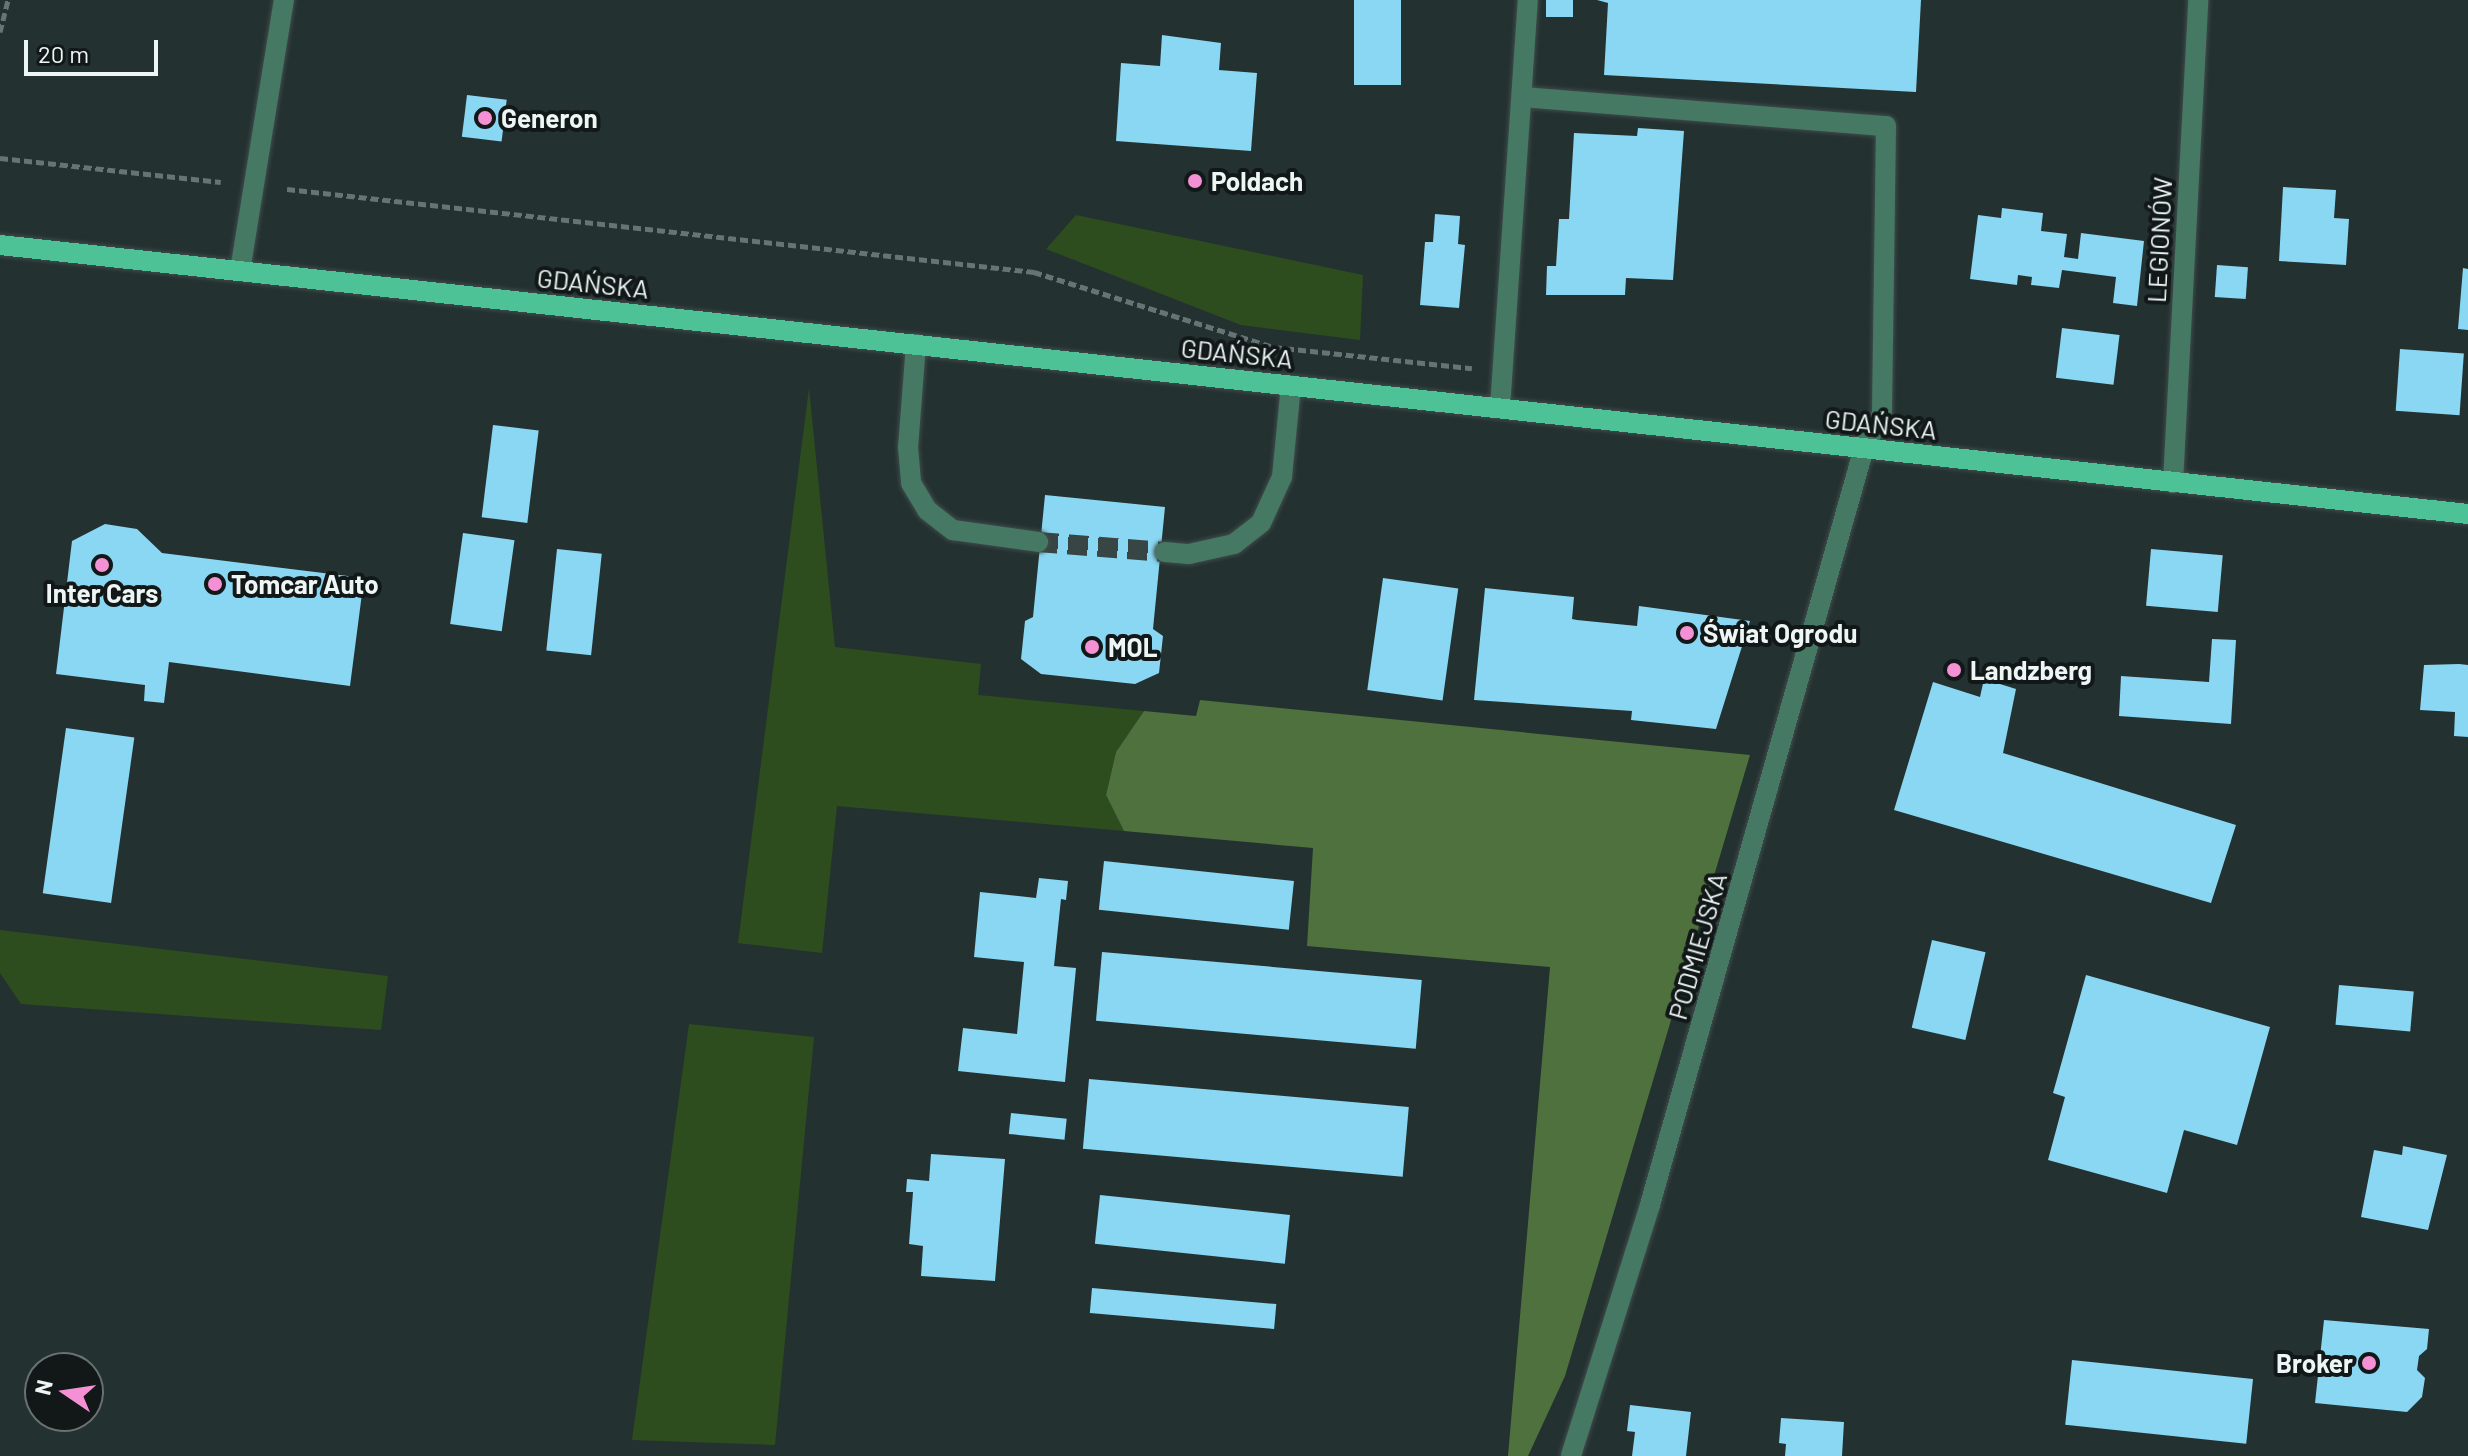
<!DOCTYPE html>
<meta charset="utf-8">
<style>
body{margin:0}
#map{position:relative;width:2468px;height:1456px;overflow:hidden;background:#243131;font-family:Barlow,sans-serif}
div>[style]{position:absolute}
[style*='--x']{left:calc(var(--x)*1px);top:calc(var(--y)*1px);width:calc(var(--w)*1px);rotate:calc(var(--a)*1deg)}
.green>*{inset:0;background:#2e4d1e}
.forest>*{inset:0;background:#4e713e}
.building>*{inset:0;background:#89d7f3;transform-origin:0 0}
.minor-tunnel>*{height:20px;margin-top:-10px;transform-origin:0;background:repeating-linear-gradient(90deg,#384545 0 20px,transparent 0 30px)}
.path>*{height:5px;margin-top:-2.5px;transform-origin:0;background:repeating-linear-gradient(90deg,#687373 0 8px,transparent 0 12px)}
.roads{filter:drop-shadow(0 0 2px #404c4c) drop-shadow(0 0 2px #404c4c)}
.minor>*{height:20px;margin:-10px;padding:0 10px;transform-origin:10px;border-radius:10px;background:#457963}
.major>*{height:20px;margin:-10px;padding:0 10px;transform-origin:10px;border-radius:10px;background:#4dc297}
.dots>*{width:22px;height:22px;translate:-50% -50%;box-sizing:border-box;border:4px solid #121818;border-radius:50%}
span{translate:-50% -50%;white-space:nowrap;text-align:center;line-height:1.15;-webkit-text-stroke:8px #121818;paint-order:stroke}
.poi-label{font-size:26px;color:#edf5f5;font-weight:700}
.left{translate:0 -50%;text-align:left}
.right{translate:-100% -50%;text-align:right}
.street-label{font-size:26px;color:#edf5f5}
.north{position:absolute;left:24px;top:1352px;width:80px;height:80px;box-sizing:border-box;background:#121818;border:2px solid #6a7070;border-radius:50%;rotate:283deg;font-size:22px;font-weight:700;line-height:32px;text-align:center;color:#edf5f5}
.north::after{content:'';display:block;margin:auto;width:28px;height:36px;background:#f491d4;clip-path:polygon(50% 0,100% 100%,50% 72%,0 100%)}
.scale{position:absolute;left:24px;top:40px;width:134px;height:36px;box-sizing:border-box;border:4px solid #edf5f5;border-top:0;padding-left:10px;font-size:24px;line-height:28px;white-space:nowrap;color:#edf5f5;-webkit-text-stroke:6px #121818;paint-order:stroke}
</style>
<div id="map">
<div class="green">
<i style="clip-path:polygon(1076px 215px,1363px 275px,1360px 340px,1241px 325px,1046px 249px)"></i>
<i style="clip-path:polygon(809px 388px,835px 647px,981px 664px,978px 695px,1144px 711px,1116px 752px,1106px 795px,1124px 831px,837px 806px,822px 953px,738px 943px)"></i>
<i style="clip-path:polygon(0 930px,388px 976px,381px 1030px,21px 1004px,0 973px)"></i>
<i style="clip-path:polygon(689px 1024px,814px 1037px,775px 1445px,632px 1440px)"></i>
</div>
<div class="forest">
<i style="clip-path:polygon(1200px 700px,1750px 755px,1565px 1376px,1528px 1456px,1508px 1456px,1550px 967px,1307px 946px,1313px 848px,1124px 831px,1106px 795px,1116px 752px,1144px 711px,1196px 716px)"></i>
</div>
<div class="building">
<i style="left:1354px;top:0;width:47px;height:85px"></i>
<i style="left:1546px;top:0;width:27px;height:17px"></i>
<i style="clip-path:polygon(1597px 0,1921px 0,1916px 92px,1604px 75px,1608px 3px)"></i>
<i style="clip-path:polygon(1162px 35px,1221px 43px,1219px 70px,1257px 73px,1251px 151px,1116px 141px,1121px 63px,1160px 66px)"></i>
<i style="left:467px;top:95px;width:40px;height:42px;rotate:7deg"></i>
<i style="clip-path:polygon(1638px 128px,1684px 131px,1673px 280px,1626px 278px,1625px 295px,1546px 295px,1547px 266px,1556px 266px,1559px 219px,1569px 219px,1574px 133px,1637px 136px)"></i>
<i style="clip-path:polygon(2283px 187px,2336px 190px,2334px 218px,2349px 219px,2346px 265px,2279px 261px)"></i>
<i style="clip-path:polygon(2002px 208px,2043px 213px,2041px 231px,2067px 234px,2064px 257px,2078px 259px,2081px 233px,2144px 241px,2137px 306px,2113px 303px,2116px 277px,2062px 270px,2059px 288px,2031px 285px,2032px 277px,2018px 275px,2017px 285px,1970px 279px,1978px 215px,2001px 218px)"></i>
<i style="clip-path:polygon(1435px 214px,1460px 216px,1458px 244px,1465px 245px,1459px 308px,1420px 305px,1425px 242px,1433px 242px)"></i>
<i style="left:2217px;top:265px;width:31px;height:32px;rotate:4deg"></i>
<i style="clip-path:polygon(2463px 268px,2468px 269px,2468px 330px,2458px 329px)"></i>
<i style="left:2062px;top:328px;width:58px;height:50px;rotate:7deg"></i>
<i style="left:2400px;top:349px;width:64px;height:62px;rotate:4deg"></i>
<i style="left:493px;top:425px;width:46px;height:93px;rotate:7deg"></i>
<i style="clip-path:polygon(1045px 495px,1165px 507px,1153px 629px,1163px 636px,1159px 673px,1135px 684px,1041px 674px,1021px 659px,1025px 621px,1033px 617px)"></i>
<i style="clip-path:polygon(105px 524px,137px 529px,162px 553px,364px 578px,350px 686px,169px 662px,164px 703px,144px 701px,145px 685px,56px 674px,72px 541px)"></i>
<i style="left:463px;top:533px;width:52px;height:92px;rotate:8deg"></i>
<i style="left:557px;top:549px;width:45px;height:102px;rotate:6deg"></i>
<i style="left:2151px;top:549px;width:72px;height:57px;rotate:5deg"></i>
<i style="left:1383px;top:578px;width:76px;height:113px;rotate:8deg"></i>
<i style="clip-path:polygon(1485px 588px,1574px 597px,1572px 619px,1577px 620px,1637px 626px,1639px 606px,1750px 621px,1716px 729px,1631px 720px,1632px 711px,1474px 700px)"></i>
<i style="clip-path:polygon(2212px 639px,2236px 640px,2231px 724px,2119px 716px,2121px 676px,2209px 682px)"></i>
<i style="clip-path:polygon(2459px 664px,2468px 665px,2468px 737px,2454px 736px,2455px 712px,2420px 710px,2424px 665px)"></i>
<i style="clip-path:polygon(1984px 679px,2016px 689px,2003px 753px,2236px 825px,2211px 903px,1894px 810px,1933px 682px,1980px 697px)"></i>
<i style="left:66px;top:728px;width:69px;height:167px;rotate:8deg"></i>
<i style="left:1104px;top:861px;width:191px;height:49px;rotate:6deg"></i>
<i style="clip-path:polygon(1039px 878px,1068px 881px,1066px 900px,1061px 899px,1054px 966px,1076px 968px,1065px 1082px,958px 1071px,963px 1028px,1017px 1034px,1024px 962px,974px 957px,980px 892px,1036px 898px)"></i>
<i style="left:1932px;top:940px;width:55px;height:90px;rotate:13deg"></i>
<i style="left:1102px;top:952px;width:321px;height:69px;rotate:5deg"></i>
<i style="clip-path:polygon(2086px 975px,2270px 1027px,2237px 1145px,2184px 1130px,2167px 1193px,2048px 1160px,2065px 1097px,2053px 1093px)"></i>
<i style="left:2339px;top:985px;width:75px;height:40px;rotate:5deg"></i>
<i style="left:1089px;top:1079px;width:321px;height:70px;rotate:5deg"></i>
<i style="left:1011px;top:1113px;width:56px;height:21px;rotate:6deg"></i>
<i style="clip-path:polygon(2403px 1146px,2447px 1155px,2428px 1230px,2361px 1217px,2374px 1150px,2402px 1155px)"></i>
<i style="clip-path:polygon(931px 1154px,1005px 1159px,995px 1281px,921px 1276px,923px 1246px,909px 1244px,913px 1192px,906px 1192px,907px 1179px,929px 1181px)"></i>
<i style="left:1100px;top:1195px;width:191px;height:49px;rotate:6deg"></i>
<i style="left:1092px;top:1288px;width:185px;height:25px;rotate:5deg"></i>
<i style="clip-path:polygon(2324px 1320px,2429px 1329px,2427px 1349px,2419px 1356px,2417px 1370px,2425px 1378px,2422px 1397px,2407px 1412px,2315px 1403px)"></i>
<i style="left:2072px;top:1360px;width:182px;height:65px;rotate:6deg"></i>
<i style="clip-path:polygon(1630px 1405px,1691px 1412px,1686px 1456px,1632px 1456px,1635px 1432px,1627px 1431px)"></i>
<i style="clip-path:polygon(1781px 1418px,1844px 1422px,1842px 1456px,1785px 1456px,1786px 1444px,1779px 1443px)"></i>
</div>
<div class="minor-tunnel">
<i style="--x:1038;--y:542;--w:127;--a:4.5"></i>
</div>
<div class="path">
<i style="--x:0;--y:32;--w:33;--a:-76"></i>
<i style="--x:0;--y:158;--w:222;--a:6.2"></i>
<i style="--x:287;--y:189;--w:752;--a:6.34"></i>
<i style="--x:1034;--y:272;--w:251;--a:17.4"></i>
<i style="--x:1274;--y:347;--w:199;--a:6.1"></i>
</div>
<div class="roads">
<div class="minor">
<i style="--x:1523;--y:97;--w:364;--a:4.6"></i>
<i style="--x:1886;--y:126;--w:288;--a:90.8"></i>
<i style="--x:1882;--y:414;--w:38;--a:118"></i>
<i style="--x:1864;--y:448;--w:787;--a:105.79"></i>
<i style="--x:1650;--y:1205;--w:263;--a:107.5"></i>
<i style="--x:240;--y:271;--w:275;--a:-80.8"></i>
<i style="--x:916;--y:344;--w:103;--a:94.4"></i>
<i style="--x:908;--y:447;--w:36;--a:85"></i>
<i style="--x:911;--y:483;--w:31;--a:59"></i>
<i style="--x:927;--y:510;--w:33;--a:38"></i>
<i style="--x:953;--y:530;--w:86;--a:8"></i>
<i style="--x:1500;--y:408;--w:409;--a:-86.1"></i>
<i style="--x:2173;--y:483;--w:484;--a:-87"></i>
<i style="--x:1165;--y:552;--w:24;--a:5"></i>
<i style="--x:1189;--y:554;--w:46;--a:-12.5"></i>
<i style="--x:1234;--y:544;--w:34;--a:-38"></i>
<i style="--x:1261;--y:523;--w:51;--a:-65.5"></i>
<i style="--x:1282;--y:477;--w:92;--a:-84.4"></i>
</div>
<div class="major">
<i style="--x:0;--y:245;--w:2483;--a:6.22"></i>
</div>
</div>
<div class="dots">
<i style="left:485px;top:118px;background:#f491d4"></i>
<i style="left:1195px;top:181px;background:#f491d4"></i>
<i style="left:102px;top:565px;background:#f491d4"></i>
<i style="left:215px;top:584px;background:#f491d4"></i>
<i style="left:1687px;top:633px;background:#f491d4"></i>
<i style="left:1092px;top:647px;background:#f491d4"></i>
<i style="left:1954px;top:670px;background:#f491d4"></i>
<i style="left:2369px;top:1363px;background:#f491d4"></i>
</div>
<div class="poi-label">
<span class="left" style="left:501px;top:118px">Generon</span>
<span class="left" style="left:1211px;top:181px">Poldach</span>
<span class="left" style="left:231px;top:584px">Tomcar Auto</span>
<span style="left:102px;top:593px">Inter Cars</span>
<span class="left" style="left:1703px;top:633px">Świat Ogrodu</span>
<span class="left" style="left:1108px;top:647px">MOL</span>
<span class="left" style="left:1970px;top:670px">Landzberg</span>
<span class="right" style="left:2353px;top:1363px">Broker</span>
</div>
<div class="street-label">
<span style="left:2159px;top:240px;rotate:-87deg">LEGIONÓW</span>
<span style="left:593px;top:283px;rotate:6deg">GDAŃSKA</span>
<span style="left:1237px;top:353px;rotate:6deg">GDAŃSKA</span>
<span style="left:1881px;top:424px;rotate:6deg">GDAŃSKA</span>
<span style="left:1697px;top:946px;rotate:-74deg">PODMIEJSKA</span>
</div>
<div class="north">N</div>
<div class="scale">20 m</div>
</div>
